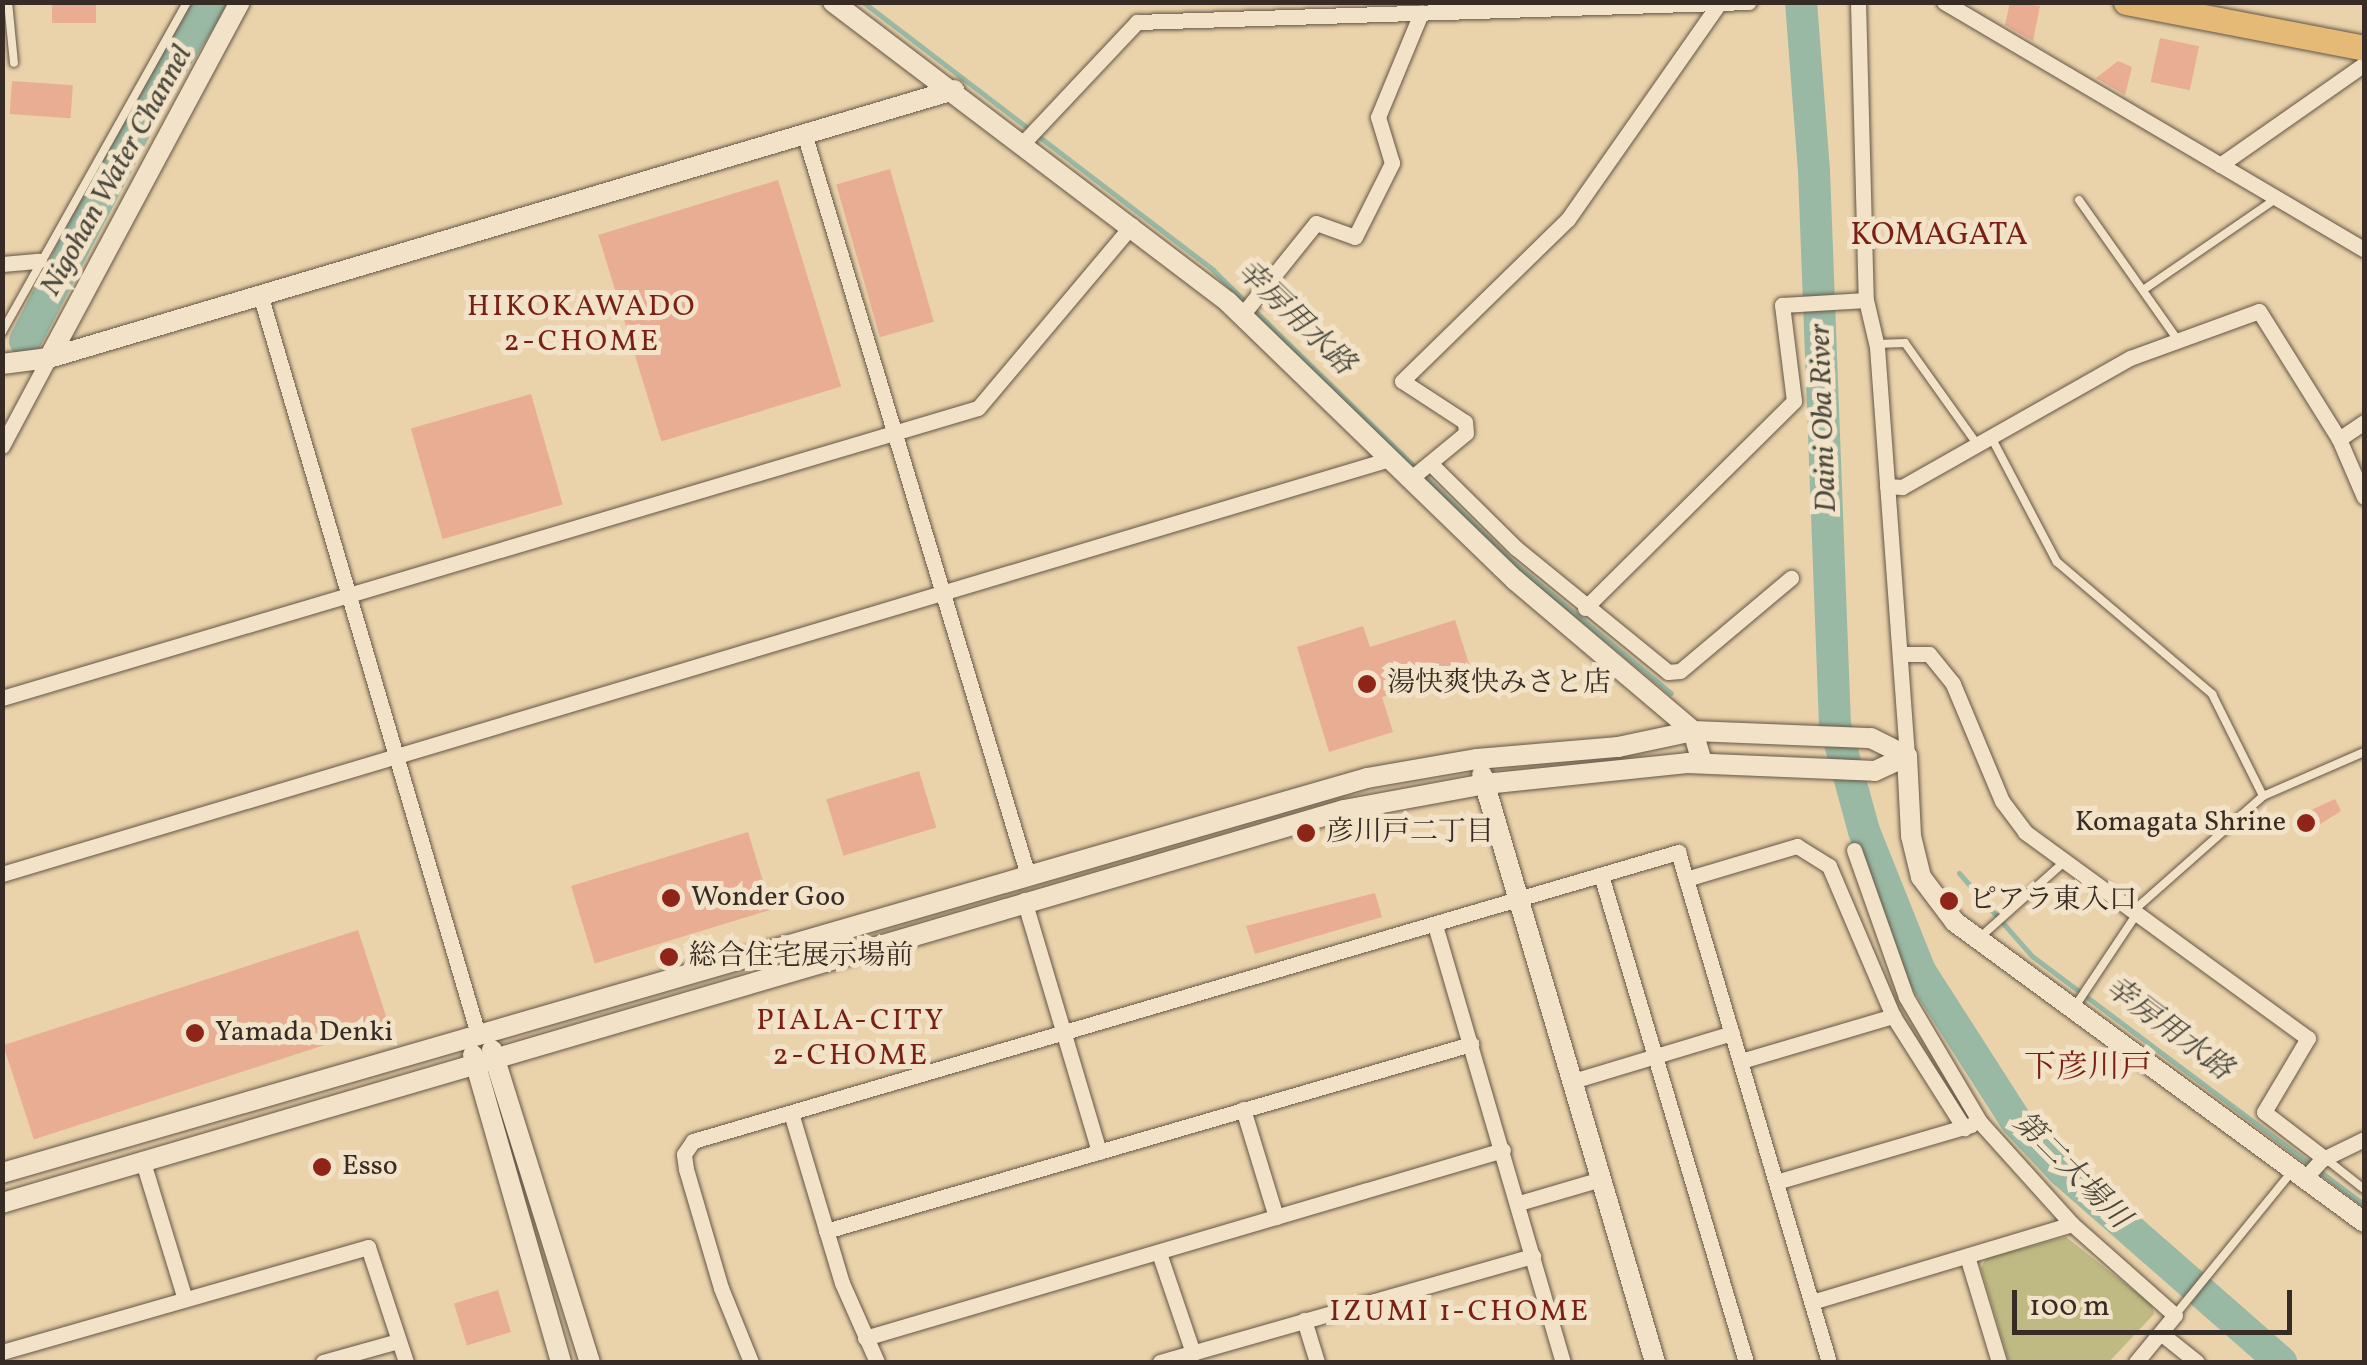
<!DOCTYPE html>
<meta charset="utf-8">
<style>
body{margin:0}
#map{position:relative;width:2367px;height:1365px;overflow:hidden;background:#ead3ab;font-family:Vollkorn,"Noto Serif JP",serif}
div>[style]{position:absolute}
[style*='--x']{left:calc(var(--x)*1px);top:calc(var(--y)*1px);width:calc(var(--w)*1px);rotate:calc(var(--a)*1deg)}
.green>*{inset:0;background:#bfba83}
.stream>*{height:5px;margin:-2.5px;padding:0 2.5px;transform-origin:2.5px;border-radius:2.5px;background:#99b9a4}
.river>*{height:32px;margin:-16px;padding:0 16px;transform-origin:16px;border-radius:16px;background:#99b9a4}
.building>*{inset:0;background:#e8ad93;transform-origin:0 0}
.roads{filter:drop-shadow(0 0 2px #645646) drop-shadow(0 0 2px #645646)}
.service>*{height:8px;margin:-4px;padding:0 4px;transform-origin:4px;border-radius:4px;background:#f1e2c8}
.minor>*{height:15px;margin:-7.5px;padding:0 7.5px;transform-origin:7.5px;border-radius:7.5px;background:#f1e2c8}
.tertiary>*{height:20px;margin:-10px;padding:0 10px;transform-origin:10px;border-radius:10px;background:#f1e2c8}
.primary>*{height:25px;margin:-12.5px;padding:0 12.5px;transform-origin:12.5px;border-radius:12.5px;background:#e5ba76}
.dots>*{width:28px;height:28px;translate:-50% -50%;box-sizing:border-box;border:5px solid #f1e2c8;border-radius:50%}
span{translate:-50% -50%;white-space:nowrap;text-align:center;line-height:1.15;-webkit-text-stroke:10px #f1e2c8;paint-order:stroke}
.poi-label{font-size:28px;color:#372c25}
.left{translate:0 -50%;text-align:left}
.right{translate:-100% -50%;text-align:right}
.water-label{font-size:30px;color:#4b483e;font-style:italic}
.neighbourhood-label{font-size:30px;color:#7a1f14;letter-spacing:2.5px}
.quarter-label{font-size:32px;color:#7a1f14}
.frame{position:absolute;inset:0;border:5px solid #372c25;pointer-events:none}
.scale{position:absolute;left:2012px;top:1290px;width:280px;height:45px;box-sizing:border-box;border:5px solid #372c25;border-top:0;padding-left:12px;font-size:30px;line-height:35px;white-space:nowrap;color:#372c25;-webkit-text-stroke:8px #f1e2c8;paint-order:stroke}
</style>
<div id="map">
<div class="green">
<i style="clip-path:polygon(2066px 1237px,2152px 1305px,2154px 1314px,2109px 1362px,2009px 1362px,1981px 1268px,1986px 1258px)"></i>
</div>
<div class="stream">
<i style="--x:863;--y:2;--w:441;--a:37.4"></i>
<i style="--x:1213;--y:270;--w:414;--a:44.3"></i>
<i style="--x:1509;--y:559;--w:210;--a:39.6"></i>
<i style="--x:1959;--y:873;--w:111;--a:48.7"></i>
<i style="--x:2032;--y:956;--w:414;--a:36.8"></i>
</div>
<div class="river">
<i style="--x:1801;--y:2;--w:169;--a:85.6"></i>
<i style="--x:1814;--y:171;--w:554;--a:87.83"></i>
<i style="--x:1835;--y:725;--w:110;--a:74.7"></i>
<i style="--x:1864;--y:831;--w:151;--a:68.2"></i>
<i style="--x:1920;--y:971;--w:178;--a:57.4"></i>
<i style="--x:2016;--y:1121;--w:69;--a:46.8"></i>
<i style="--x:2063;--y:1171;--w:290;--a:41.2"></i>
<i style="--x:25;--y:341;--w:275;--a:-62.5"></i>
<i style="--x:152;--y:97;--w:112;--a:-58.2"></i>
</div>
<div class="building">
<i style="left:52px;top:2px;width:44px;height:21px"></i>
<i style="clip-path:polygon(2010px 2px,2040px 6px,2033px 41px,2005px 25px)"></i>
<i style="left:2160px;top:38px;width:40px;height:45px;rotate:12deg"></i>
<i style="clip-path:polygon(2118px 61px,2132px 67px,2125px 95px,2096px 78px)"></i>
<i style="left:12px;top:81px;width:61px;height:33px;rotate:4deg"></i>
<i style="left:890px;top:169px;width:159px;height:56px;rotate:74deg"></i>
<i style="left:778px;top:180px;width:216px;height:188px;rotate:73deg"></i>
<i style="left:531px;top:394px;width:115px;height:125px;rotate:74deg"></i>
<i style="clip-path:polygon(1455px 620px,1471px 670px,1382px 697px,1393px 732px,1329px 752px,1297px 647px,1363px 626px,1370px 647px)"></i>
<i style="left:919px;top:771px;width:59px;height:97px;rotate:73deg"></i>
<i style="clip-path:polygon(2335px 799px,2341px 811px,2301px 836px,2292px 819px)"></i>
<i style="left:748px;top:832px;width:81px;height:185px;rotate:73deg"></i>
<i style="clip-path:polygon(1375px 893px,1382px 917px,1255px 954px,1246px 926px)"></i>
<i style="left:358px;top:930px;width:99px;height:373px;rotate:72deg"></i>
<i style="left:498px;top:1290px;width:44px;height:46px;rotate:73deg"></i>
</div>
<div class="roads">
<div class="service">
<i style="--x:8;--y:2;--w:61;--a:84.4"></i>
<i style="--x:2079;--y:200;--w:175;--a:54.8"></i>
<i style="--x:2146;--y:288;--w:159;--a:-34.5"></i>
<i style="--x:2;--y:332;--w:378;--a:-60.7"></i>
<i style="--x:1876;--y:344;--w:29;--a:-2"></i>
<i style="--x:1905;--y:343;--w:124;--a:54.5"></i>
<i style="--x:1991;--y:437;--w:141;--a:62.2"></i>
<i style="--x:2057;--y:562;--w:204;--a:40.4"></i>
<i style="--x:2212;--y:694;--w:114;--a:63.4"></i>
<i style="--x:2132;--y:912;--w:175;--a:-41.5"></i>
<i style="--x:2263;--y:796;--w:110;--a:-23.5"></i>
<i style="--x:1978;--y:939;--w:113;--a:-41.8"></i>
<i style="--x:2074;--y:1008;--w:112;--a:-56.3"></i>
<i style="--x:2325;--y:1158;--w:50;--a:38.5"></i>
<i style="--x:2175;--y:1315;--w:183;--a:-50.8"></i>
</div>
<div class="minor">
<i style="--x:1858;--y:2;--w:298;--a:88.5"></i>
<i style="--x:1866;--y:300;--w:48;--a:76.8"></i>
<i style="--x:1877;--y:347;--w:410;--a:85.8"></i>
<i style="--x:1944;--y:2;--w:487;--a:30.5"></i>
<i style="--x:804;--y:133;--w:772;--a:73.21"></i>
<i style="--x:1024;--y:142;--w:165;--a:-46.7"></i>
<i style="--x:1137;--y:22;--w:612;--a:-1.87"></i>
<i style="--x:2220;--y:165;--w:176;--a:-35"></i>
<i style="--x:2;--y:264;--w:37;--a:-5"></i>
<i style="--x:260;--y:294;--w:771;--a:73.59"></i>
<i style="--x:1242;--y:315;--w:118;--a:-51.2"></i>
<i style="--x:1316;--y:223;--w:41;--a:19.7"></i>
<i style="--x:1355;--y:237;--w:83;--a:-63.4"></i>
<i style="--x:1392;--y:163;--w:48;--a:-106.9"></i>
<i style="--x:1378;--y:117;--w:113;--a:-67.5"></i>
<i style="--x:2339;--y:439;--w:30;--a:-34"></i>
<i style="--x:2;--y:446;--w:100;--a:-61.9"></i>
<i style="--x:1430;--y:463;--w:121;--a:44.7"></i>
<i style="--x:1516;--y:548;--w:196;--a:39.2"></i>
<i style="--x:1668;--y:672;--w:12;--a:-5"></i>
<i style="--x:1680;--y:671;--w:145;--a:-40"></i>
<i style="--x:1410;--y:479;--w:72;--a:-39.4"></i>
<i style="--x:1466;--y:433;--w:11;--a:-95"></i>
<i style="--x:1465;--y:422;--w:75;--a:-146.9"></i>
<i style="--x:1402;--y:381;--w:232;--a:-44.3"></i>
<i style="--x:1568;--y:219;--w:264;--a:-55"></i>
<i style="--x:1887;--y:486;--w:15;--a:4"></i>
<i style="--x:1902;--y:487;--w:262;--a:-29.5"></i>
<i style="--x:2130;--y:358;--w:137;--a:-20"></i>
<i style="--x:2259;--y:311;--w:151;--a:58"></i>
<i style="--x:2339;--y:439;--w:63;--a:66.7"></i>
<i style="--x:1585;--y:608;--w:294;--a:-44.7"></i>
<i style="--x:1794;--y:401;--w:97;--a:-97.1"></i>
<i style="--x:1782;--y:305;--w:84;--a:-3.4"></i>
<i style="--x:1901;--y:654;--w:28;--a:0"></i>
<i style="--x:1929;--y:654;--w:38;--a:51"></i>
<i style="--x:1953;--y:684;--w:127;--a:67.3"></i>
<i style="--x:2002;--y:801;--w:39;--a:53"></i>
<i style="--x:2025;--y:832;--w:350;--a:36.1"></i>
<i style="--x:2308;--y:1038;--w:86;--a:120.7"></i>
<i style="--x:2264;--y:1112;--w:76;--a:37.5"></i>
<i style="--x:2;--y:698;--w:1018;--a:-16.55"></i>
<i style="--x:978;--y:408;--w:239;--a:-49.9"></i>
<i style="--x:1854;--y:850;--w:156;--a:70.5"></i>
<i style="--x:1906;--y:997;--w:145;--a:59.4"></i>
<i style="--x:1980;--y:1122;--w:137;--a:48"></i>
<i style="--x:2072;--y:1224;--w:137;--a:41.5"></i>
<i style="--x:2175;--y:1315;--w:61;--a:129.7"></i>
<i style="--x:2;--y:874;--w:1449;--a:-16.65"></i>
<i style="--x:1601;--y:875;--w:508;--a:73.42"></i>
<i style="--x:1686;--y:879;--w:116;--a:-16.6"></i>
<i style="--x:1797;--y:846;--w:38;--a:32"></i>
<i style="--x:1829;--y:866;--w:163;--a:66.9"></i>
<i style="--x:1893;--y:1016;--w:133;--a:57.6"></i>
<i style="--x:1024;--y:900;--w:263;--a:73.4"></i>
<i style="--x:1435;--y:925;--w:455;--a:73.7"></i>
<i style="--x:1741;--y:1061;--w:159;--a:-16.5"></i>
<i style="--x:1573;--y:1081;--w:166;--a:-16.8"></i>
<i style="--x:1243;--y:1109;--w:113;--a:73"></i>
<i style="--x:791;--y:1113;--w:177;--a:73.3"></i>
<i style="--x:842;--y:1283;--w:86;--a:66.1"></i>
<i style="--x:143;--y:1162;--w:143;--a:73"></i>
<i style="--x:2305;--y:1178;--w:24;--a:-48"></i>
<i style="--x:2321;--y:1160;--w:48;--a:-26"></i>
<i style="--x:1776;--y:1182;--w:203;--a:-16.3"></i>
<i style="--x:1519;--y:1203;--w:85;--a:-16.3"></i>
<i style="--x:826;--y:1231;--w:672;--a:-16.17"></i>
<i style="--x:1159;--y:1253;--w:106;--a:71.2"></i>
<i style="--x:1967;--y:1256;--w:111;--a:73.2"></i>
<i style="--x:1812;--y:1302;--w:271;--a:-16.7"></i>
<i style="--x:1304;--y:1320;--w:44;--a:72.8"></i>
<i style="--x:2163;--y:1335;--w:43;--a:38.5"></i>
<i style="--x:865;--y:1338;--w:665;--a:-16.42"></i>
<i style="--x:2;--y:1352;--w:381;--a:-16"></i>
<i style="--x:368;--y:1247;--w:121;--a:71.7"></i>
<i style="--x:323;--y:1362;--w:78;--a:-15.6"></i>
<i style="--x:751;--y:1362;--w:80;--a:-112.1"></i>
<i style="--x:721;--y:1288;--w:124;--a:-106.4"></i>
<i style="--x:686;--y:1169;--w:15;--a:-98"></i>
<i style="--x:684;--y:1154;--w:16;--a:-55"></i>
<i style="--x:693;--y:1141;--w:1027;--a:-16.35"></i>
<i style="--x:1678;--y:852;--w:532;--a:73.51"></i>
<i style="--x:1160;--y:1362;--w:388;--a:-15.9"></i>
</div>
<div class="tertiary">
<i style="--x:833;--y:2;--w:496;--a:37.2"></i>
<i style="--x:1228;--y:302;--w:400;--a:44.1"></i>
<i style="--x:1515;--y:580;--w:233;--a:40.3"></i>
<i style="--x:1693;--y:731;--w:32;--a:74"></i>
<i style="--x:49;--y:358;--w:404;--a:-61.8"></i>
<i style="--x:2;--y:364;--w:47;--a:-7.3"></i>
<i style="--x:49;--y:358;--w:944;--a:-16.5"></i>
<i style="--x:1907;--y:756;--w:80;--a:87.1"></i>
<i style="--x:1911;--y:836;--w:42;--a:76.3"></i>
<i style="--x:1921;--y:877;--w:56;--a:52.9"></i>
<i style="--x:1955;--y:922;--w:507;--a:36.26"></i>
<i style="--x:1482;--y:775;--w:612;--a:73.58"></i>
<i style="--x:492;--y:1050;--w:327;--a:72.6"></i>
<i style="--x:473;--y:1055;--w:319;--a:74"></i>
<i style="--x:2;--y:1173;--w:1421;--a:-16.14"></i>
<i style="--x:1367;--y:778;--w:112;--a:-9.8"></i>
<i style="--x:1477;--y:759;--w:142;--a:-4.9"></i>
<i style="--x:1618;--y:747;--w:77;--a:-12"></i>
<i style="--x:1693;--y:731;--w:178;--a:2.3"></i>
<i style="--x:1871;--y:738;--w:40;--a:26.6"></i>
<i style="--x:2;--y:1203;--w:1398;--a:-16.32"></i>
<i style="--x:1344;--y:810;--w:143;--a:-10.4"></i>
<i style="--x:1485;--y:784;--w:203;--a:-5.9"></i>
<i style="--x:1687;--y:763;--w:188;--a:2.4"></i>
<i style="--x:1875;--y:771;--w:35;--a:-25"></i>
</div>
<div class="primary">
<i style="--x:2126;--y:2;--w:242;--a:10.9"></i>
</div>
</div>
<div class="dots">
<i style="left:1367px;top:684px;background:#8f2418"></i>
<i style="left:2306px;top:823px;background:#8f2418"></i>
<i style="left:1306px;top:833px;background:#8f2418"></i>
<i style="left:671px;top:898px;background:#8f2418"></i>
<i style="left:1949px;top:901px;background:#8f2418"></i>
<i style="left:669px;top:957px;background:#8f2418"></i>
<i style="left:195px;top:1033px;background:#8f2418"></i>
<i style="left:322px;top:1167px;background:#8f2418"></i>
</div>
<div class="poi-label">
<span class="left" style="left:1387px;top:684px">湯快爽快みさと店</span>
<span class="right" style="left:2286px;top:823px">Komagata Shrine</span>
<span class="left" style="left:1326px;top:833px">彦川戸二丁目</span>
<span class="left" style="left:691px;top:898px">Wonder Goo</span>
<span class="left" style="left:1969px;top:901px">ピアラ東入口</span>
<span class="left" style="left:689px;top:957px">総合住宅展示場前</span>
<span class="left" style="left:215px;top:1033px">Yamada Denki</span>
<span class="left" style="left:342px;top:1167px">Esso</span>
</div>
<div class="water-label">
<span style="left:117px;top:171px;rotate:-61deg">Nigohan Water Channel</span>
<span style="left:1295px;top:318px;rotate:44deg">幸房用水路</span>
<span style="left:1824px;top:418px;rotate:-92deg">Daini Oba River</span>
<span style="left:2168px;top:1029px;rotate:37deg">幸房用水路</span>
<span style="left:2071px;top:1171px;rotate:45deg">第二大場川</span>
</div>
<div class="neighbourhood-label">
<span style="left:582px;top:324px">HIKOKAWADO<br>2-CHOME</span>
<span style="left:851px;top:1038px">PIALA-CITY<br>2-CHOME</span>
<span style="left:1460px;top:1312px">IZUMI 1-CHOME</span>
</div>
<div class="quarter-label">
<span style="left:1939px;top:236px">KOMAGATA</span>
<span style="left:2088px;top:1069px">下彦川戸</span>
</div>
<div class="frame"></div>
<div class="scale">100 m</div>
</div>
